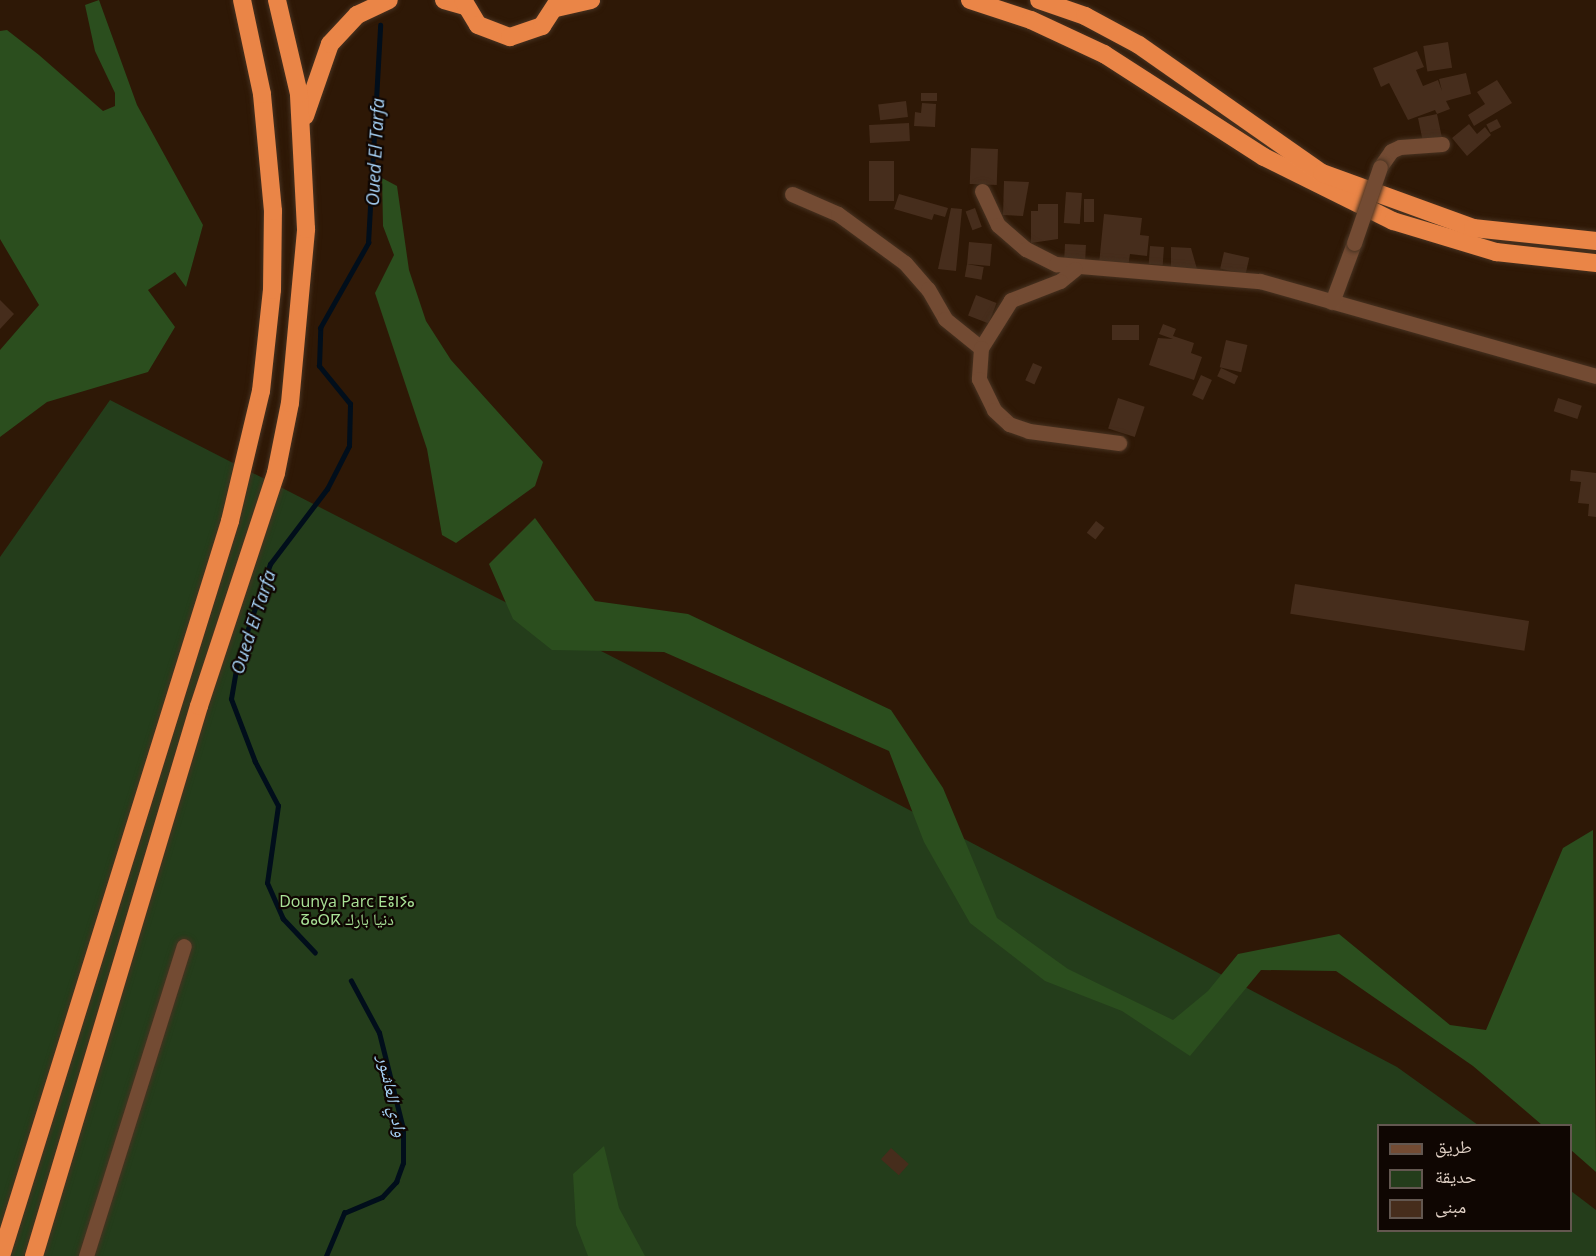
<!DOCTYPE html>
<meta charset="utf-8">
<style>
body{margin:0}
#map{position:relative;width:1596px;height:1256px;overflow:hidden;background:#2e1806;font-family:"Open Sans","Noto Naskh Arabic","Noto Sans Tifinagh",sans-serif}
div>[style]{position:absolute}
[style*='--x']{left:calc(var(--x)*1px);top:calc(var(--y)*1px);width:calc(var(--w)*1px);rotate:calc(var(--a)*1deg)}
.green>*{inset:0;background:#243d1b}
.forest>*{inset:0;background:#2b4e1e}
.stream>*{height:4.5px;margin:-2.25px;padding:0 2.25px;transform-origin:2.25px;border-radius:2.25px;background:#010e1b}
.building>*{inset:0;background:#462d1c;transform-origin:0 0}
.roads{filter:drop-shadow(0 0 2px #473221) drop-shadow(0 0 2px #473221)}
.minor>*{height:15px;margin:-7.5px;padding:0 7.5px;transform-origin:7.5px;border-radius:7.5px;background:#734b33}
.highway>*{height:18px;margin:-9px;padding:0 9px;transform-origin:9px;border-radius:9px;background:#ea8547}
.bridges{filter:drop-shadow(0 0 2px #473221) drop-shadow(0 0 2px #473221)}
.minor-bridge>*{height:15px;margin:-7.5px;padding:0 7.5px;transform-origin:7.5px;border-radius:7.5px;background:#734b33}
span{translate:-50% -50%;white-space:nowrap;text-align:center;line-height:1.15;-webkit-text-stroke:4.5px #0f0602;paint-order:stroke}
.park-label{font-size:16px;color:#a9e297}
.water-label{font-size:18px;color:#a7d3f8;font-style:italic}
.legend{position:absolute;left:1377px;top:1124px;width:195px;height:108px;box-sizing:border-box;background:#0f0602;border:2px solid #635750;margin:0;padding:8px 10px;list-style:none;font-size:18px;color:#e1d1c6}
.legend li{display:flex;align-items:center;gap:12px;height:30px}
.legend b{width:30px;border:2px solid #635750}
</style>
<div id="map">
<div class="green">
<i style="clip-path:polygon(110px 400px,822px 764px,1397px 1067px,1478px 1125px,1378px 1126px,1378px 1230px,1570px 1230px,1571px 1191px,1596px 1210px,1596px 1256px,0 1256px,0 557px)"></i>
</div>
<div class="forest">
<i style="clip-path:polygon(99px 0,137px 105px,203px 225px,186px 287px,175px 272px,148px 290px,175px 327px,148px 372px,47px 402px,0 437px,0 350px,39px 305px,0 239px,0 31px,7px 30px,39px 55px,103px 111px,115px 106px,115px 93px,95px 51px,85px 5px)"></i>
<i style="clip-path:polygon(382px 178px,397px 186px,409px 270px,426px 321px,451px 360px,543px 462px,535px 486px,456px 543px,442px 535px,427px 449px,375px 293px,394px 255px,383px 226px)"></i>
<i style="clip-path:polygon(535px 518px,595px 601px,688px 614px,891px 710px,943px 788px,997px 918px,1068px 969px,1173px 1020px,1208px 991px,1238px 954px,1339px 934px,1450px 1025px,1486px 1030px,1563px 848px,1593px 830px,1596px 1172px,1571px 1150px,1570px 1126px,1542px 1125px,1473px 1066px,1336px 971px,1261px 970px,1190px 1056px,1122px 1011px,1045px 981px,970px 923px,924px 842px,889px 751px,664px 652px,552px 650px,513px 619px,489px 564px)"></i>
<i style="clip-path:polygon(604px 1146px,619px 1208px,645px 1256px,588px 1256px,576px 1225px,573px 1174px)"></i>
</div>
<div class="stream">
<i style="--x:315;--y:953;--w:47;--a:-133.3"></i>
<i style="--x:283;--y:919;--w:39;--a:-114"></i>
<i style="--x:267;--y:883;--w:78;--a:-81.9"></i>
<i style="--x:278;--y:806;--w:50;--a:-117.6"></i>
<i style="--x:255;--y:762;--w:67;--a:-110.9"></i>
<i style="--x:231;--y:699;--w:42;--a:-80.3"></i>
<i style="--x:238;--y:658;--w:99;--a:-71.2"></i>
<i style="--x:270;--y:564;--w:94;--a:-52.8"></i>
<i style="--x:327;--y:489;--w:48;--a:-62.9"></i>
<i style="--x:349;--y:446;--w:42;--a:-88.6"></i>
<i style="--x:350;--y:404;--w:49;--a:-129.2"></i>
<i style="--x:319;--y:366;--w:38;--a:-88"></i>
<i style="--x:320;--y:328;--w:98;--a:-60.5"></i>
<i style="--x:368;--y:243;--w:218;--a:-86.8"></i>
<i style="--x:326;--y:1256;--w:47;--a:-67.3"></i>
<i style="--x:344;--y:1213;--w:41;--a:-22.8"></i>
<i style="--x:382;--y:1197;--w:21;--a:-47"></i>
<i style="--x:396;--y:1182;--w:20;--a:-70"></i>
<i style="--x:403;--y:1163;--w:34;--a:-90"></i>
<i style="--x:403;--y:1129;--w:99;--a:-104"></i>
<i style="--x:379;--y:1033;--w:59;--a:-118.3"></i>
</div>
<div class="building">
<i style="left:1448px;top:42px;width:26px;height:25px;rotate:81deg"></i>
<i style="clip-path:polygon(1417px 51px,1424px 67px,1416px 70px,1423px 86px,1438px 80px,1442px 91px,1439px 79px,1466px 73px,1471px 94px,1446px 101px,1450px 109px,1437px 114px,1442px 138px,1423px 142px,1418px 118px,1437px 114px,1435px 110px,1408px 120px,1389px 83px,1381px 87px,1373px 68px)"></i>
<i style="clip-path:polygon(1497px 80px,1512px 103px,1474px 126px,1468px 115px,1485px 104px,1477px 92px)"></i>
<i style="left:921px;top:93px;width:16px;height:8px"></i>
<i style="left:906px;top:101px;width:16px;height:28px;rotate:83deg"></i>
<i style="clip-path:polygon(922px 103px,936px 104px,935px 127px,914px 126px,915px 112px,921px 113px)"></i>
<i style="left:1497px;top:119px;width:9px;height:12px;rotate:63deg"></i>
<i style="left:909px;top:123px;width:18px;height:40px;rotate:87deg"></i>
<i style="clip-path:polygon(1469px 124px,1477px 134px,1485px 127px,1491px 135px,1467px 156px,1452px 138px)"></i>
<i style="left:971px;top:148px;width:27px;height:36px;rotate:2deg"></i>
<i style="left:869px;top:161px;width:25px;height:40px"></i>
<i style="clip-path:polygon(1004px 181px,1029px 182px,1023px 216px,1003px 215px)"></i>
<i style="left:1066px;top:192px;width:16px;height:31px;rotate:4deg"></i>
<i style="clip-path:polygon(899px 194px,948px 208px,945px 217px,934px 214px,932px 220px,894px 209px)"></i>
<i style="left:1084px;top:199px;width:10px;height:23px"></i>
<i style="clip-path:polygon(1038px 204px,1058px 204px,1058px 239px,1031px 243px,1031px 211px,1038px 211px)"></i>
<i style="clip-path:polygon(951px 208px,962px 209px,956px 271px,938px 269px)"></i>
<i style="left:975px;top:208px;width:20px;height:10px;rotate:70deg"></i>
<i style="clip-path:polygon(1104px 214px,1142px 218px,1140px 235px,1149px 236px,1147px 256px,1130px 254px,1128px 267px,1099px 264px)"></i>
<i style="left:969px;top:242px;width:23px;height:22px;rotate:5deg"></i>
<i style="left:1065px;top:244px;width:21px;height:18px;rotate:3deg"></i>
<i style="left:1150px;top:246px;width:14px;height:18px;rotate:4deg"></i>
<i style="clip-path:polygon(1171px 247px,1191px 248px,1197px 269px,1171px 268px)"></i>
<i style="left:1224px;top:252px;width:26px;height:17px;rotate:13deg"></i>
<i style="left:967px;top:264px;width:17px;height:13px;rotate:10deg"></i>
<i style="left:976px;top:295px;width:22px;height:22px;rotate:21deg"></i>
<i style="clip-path:polygon(0 300px,14px 314px,0 329px)"></i>
<i style="clip-path:polygon(1163px 324px,1176px 329px,1173px 336px,1194px 343px,1191px 353px,1202px 357px,1194px 380px,1149px 365px,1158px 338px,1173px 339px,1159px 334px)"></i>
<i style="left:1112px;top:325px;width:27px;height:15px"></i>
<i style="left:1226px;top:340px;width:22px;height:28px;rotate:13deg"></i>
<i style="left:1033px;top:363px;width:10px;height:19px;rotate:24deg"></i>
<i style="left:1221px;top:368px;width:19px;height:9px;rotate:25deg"></i>
<i style="left:1201px;top:375px;width:12px;height:22px;rotate:24deg"></i>
<i style="left:1118px;top:398px;width:28px;height:32px;rotate:18deg"></i>
<i style="left:1558px;top:398px;width:25px;height:14px;rotate:18deg"></i>
<i style="clip-path:polygon(1571px 470px,1596px 473px,1596px 517px,1588px 516px,1589px 504px,1578px 503px,1581px 482px,1570px 481px)"></i>
<i style="left:1096px;top:521px;width:11px;height:15px;rotate:38deg"></i>
<i style="left:1295px;top:584px;width:237px;height:30px;rotate:9deg"></i>
<i style="left:891px;top:1148px;width:24px;height:15px;rotate:42deg"></i>
</div>
<div class="roads">
<div class="minor">
<i style="--x:1380;--y:167;--w:19;--a:-55"></i>
<i style="--x:1391;--y:151;--w:10;--a:-24"></i>
<i style="--x:1400;--y:147;--w:42;--a:-4.1"></i>
<i style="--x:982;--y:191;--w:38;--a:65"></i>
<i style="--x:998;--y:225;--w:37;--a:41"></i>
<i style="--x:1026;--y:249;--w:34;--a:27"></i>
<i style="--x:1056;--y:264;--w:205;--a:4.8"></i>
<i style="--x:1260;--y:281;--w:349;--a:15.8"></i>
<i style="--x:792;--y:194;--w:50;--a:23.5"></i>
<i style="--x:838;--y:214;--w:83;--a:36.2"></i>
<i style="--x:905;--y:263;--w:35;--a:49"></i>
<i style="--x:928;--y:289;--w:34;--a:60"></i>
<i style="--x:945;--y:319;--w:46;--a:38.9"></i>
<i style="--x:1075;--y:269;--w:19;--a:141"></i>
<i style="--x:1060;--y:281;--w:53;--a:158.8"></i>
<i style="--x:1011;--y:300;--w:57;--a:122"></i>
<i style="--x:981;--y:348;--w:31;--a:94"></i>
<i style="--x:979;--y:379;--w:34;--a:64"></i>
<i style="--x:994;--y:410;--w:21;--a:43"></i>
<i style="--x:1009;--y:424;--w:21;--a:19"></i>
<i style="--x:1029;--y:431;--w:91;--a:7.6"></i>
<i style="--x:1332;--y:302;--w:63;--a:-69.6"></i>
<i style="--x:86;--y:1256;--w:325;--a:-72.5"></i>
</div>
<div class="highway">
<i style="--x:444;--y:0;--w:22;--a:16"></i>
<i style="--x:463;--y:0;--w:29;--a:59"></i>
<i style="--x:478;--y:25;--w:34;--a:21"></i>
<i style="--x:510;--y:37;--w:34;--a:-19"></i>
<i style="--x:542;--y:26;--w:31;--a:-57"></i>
<i style="--x:970;--y:0;--w:64;--a:18.2"></i>
<i style="--x:1031;--y:20;--w:81;--a:25"></i>
<i style="--x:1104;--y:54;--w:190;--a:32.8"></i>
<i style="--x:1264;--y:157;--w:144;--a:26.4"></i>
<i style="--x:1393;--y:221;--w:108;--a:16.8"></i>
<i style="--x:1496;--y:252;--w:101;--a:6.3"></i>
<i style="--x:1039;--y:0;--w:49;--a:19.2"></i>
<i style="--x:1085;--y:16;--w:61;--a:28.2"></i>
<i style="--x:1139;--y:45;--w:223;--a:35"></i>
<i style="--x:1322;--y:173;--w:161;--a:20"></i>
<i style="--x:1473;--y:228;--w:124;--a:6"></i>
<i style="--x:556;--y:8;--w:36;--a:-13"></i>
<i style="--x:305;--y:116;--w:76;--a:-70.9"></i>
<i style="--x:330;--y:44;--w:40;--a:-47"></i>
<i style="--x:357;--y:15;--w:35;--a:-25"></i>
<i style="--x:1;--y:1256;--w:770;--a:-72.69"></i>
<i style="--x:230;--y:521;--w:134;--a:-76.6"></i>
<i style="--x:261;--y:391;--w:102;--a:-83.8"></i>
<i style="--x:272;--y:290;--w:79;--a:-89.3"></i>
<i style="--x:273;--y:211;--w:118;--a:-95.4"></i>
<i style="--x:262;--y:94;--w:96;--a:-102"></i>
<i style="--x:34;--y:1256;--w:574;--a:-73.3"></i>
<i style="--x:199;--y:706;--w:245;--a:-71.7"></i>
<i style="--x:276;--y:473;--w:71;--a:-78.7"></i>
<i style="--x:290;--y:403;--w:175;--a:-84.7"></i>
<i style="--x:306;--y:229;--w:135;--a:-93"></i>
<i style="--x:299;--y:94;--w:97;--a:-103.2"></i>
</div>
</div>
<div class="bridges">
<div class="minor-bridge">
<i style="--x:1354;--y:243;--w:80;--a:-71.1"></i>
</div>
</div>
<div class="park-label">
<span style="left:347px;top:910px">Dounya Parc ⴹⵓⵏⵢⴰ<br>ⵒⴰⵔⴽ دنيا بارك</span>
</div>
<div class="water-label">
<span style="left:375px;top:152px;rotate:-87deg">Oued El Tarfa</span>
<span style="left:253px;top:622px;rotate:-72deg">Oued El Tarfa</span>
<span style="left:393px;top:1096px;rotate:78deg">وادي العاشور</span>
</div>
<ul class="legend">
<li><b style="height:8px;background:#734b33"></b>طريق</li>
<li><b style="height:16px;background:#243d1b"></b>حديقة</li>
<li><b style="height:16px;background:#462d1c"></b>مبنى</li>
</ul>
</div>
